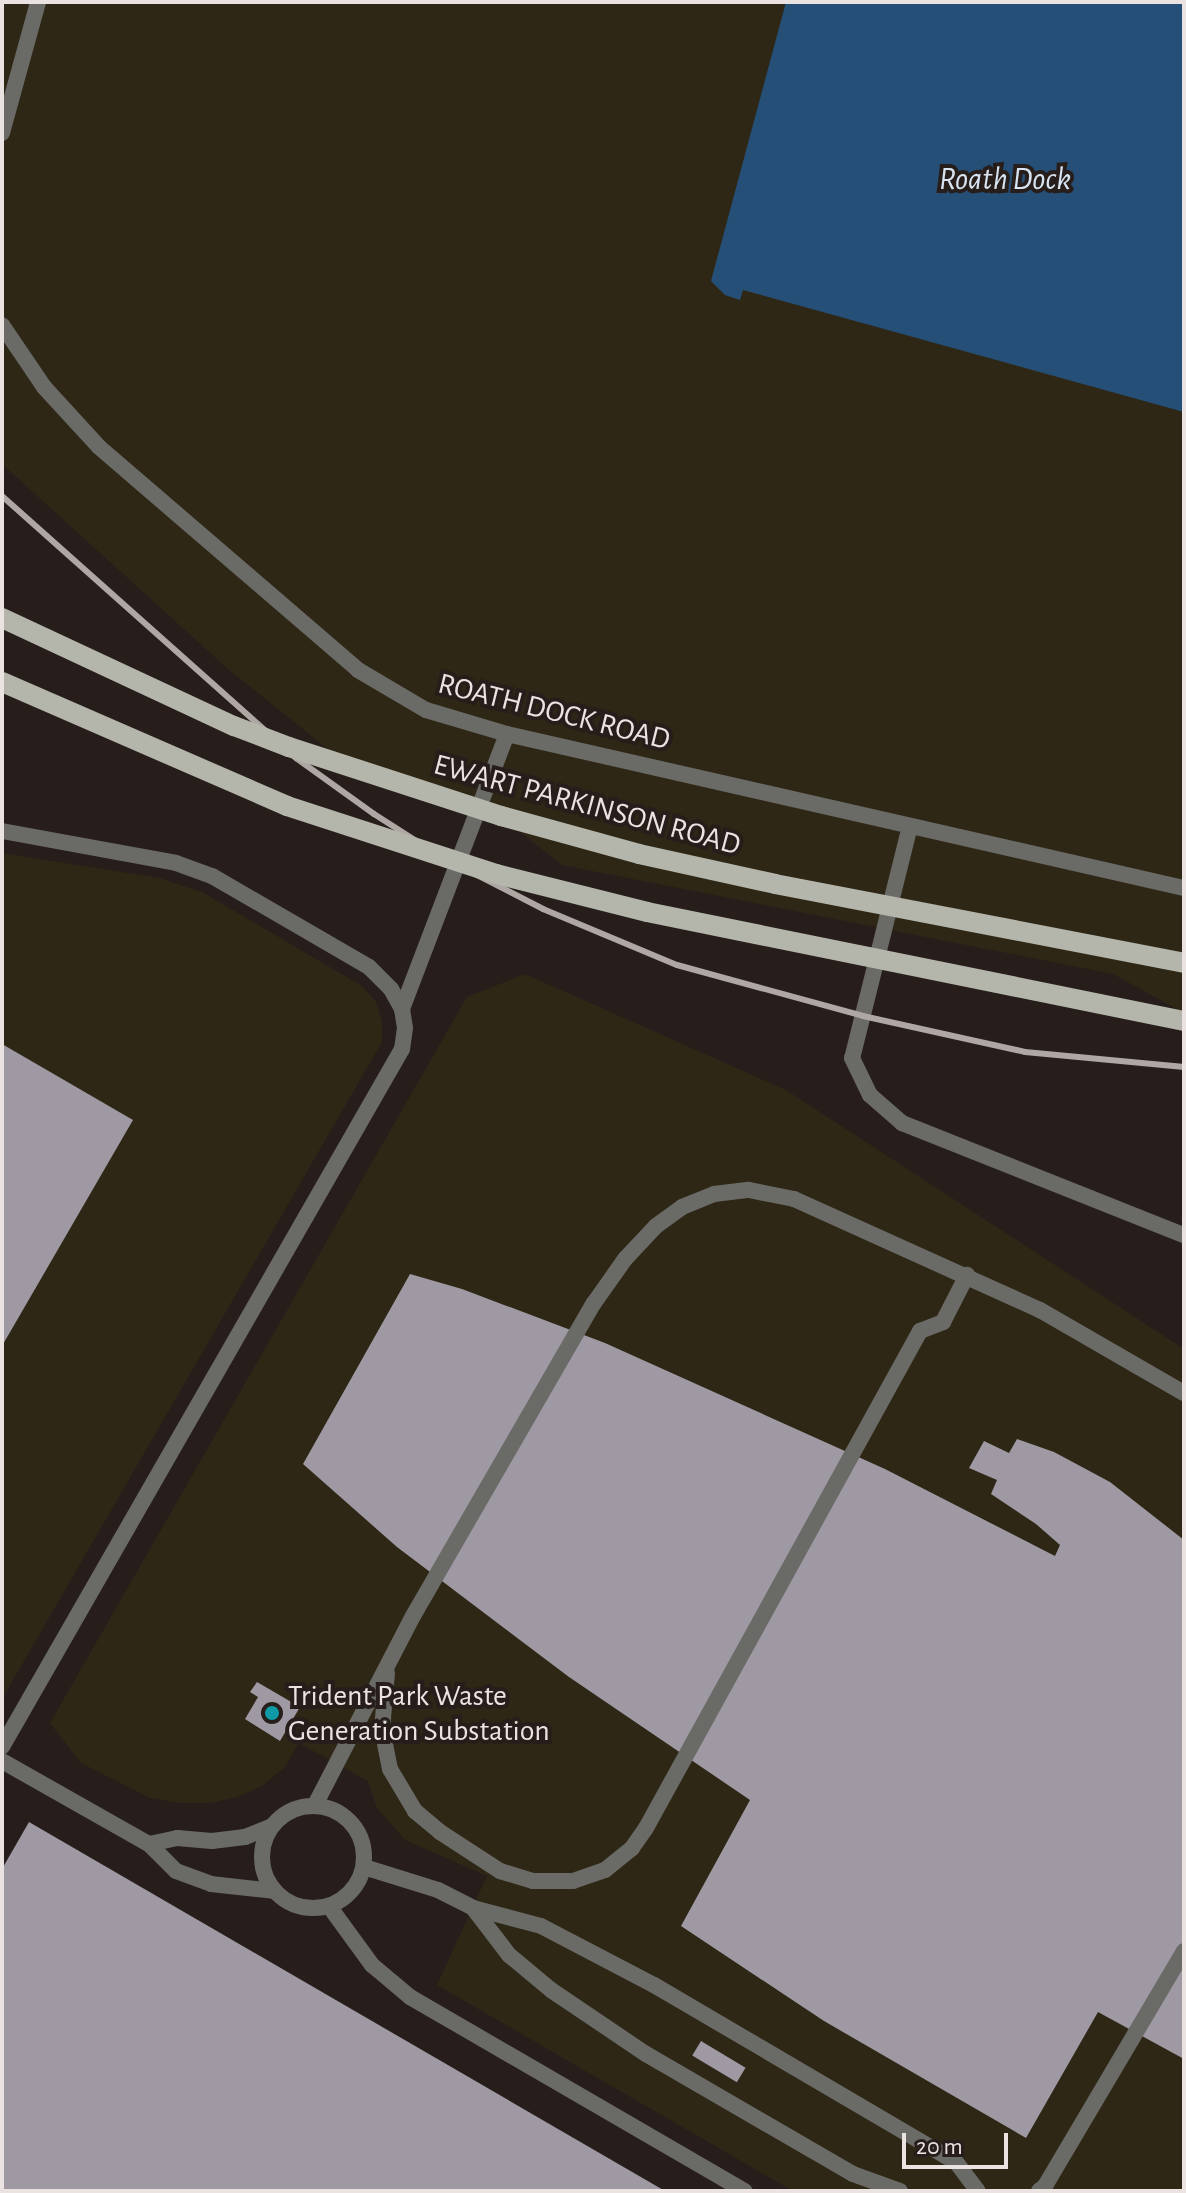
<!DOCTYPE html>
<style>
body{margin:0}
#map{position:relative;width:1186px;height:2193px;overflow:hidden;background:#271e1b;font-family:"Alegreya Sans",sans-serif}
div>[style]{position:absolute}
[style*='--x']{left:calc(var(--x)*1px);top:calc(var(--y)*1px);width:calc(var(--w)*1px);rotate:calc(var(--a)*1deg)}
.industrial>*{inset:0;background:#2e2716}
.water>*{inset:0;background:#264f77}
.building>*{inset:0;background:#9e99a3;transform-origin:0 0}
.lane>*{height:16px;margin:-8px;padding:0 8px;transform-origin:8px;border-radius:8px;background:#6a6a66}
.lane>.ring{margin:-8px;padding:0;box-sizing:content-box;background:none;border:16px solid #6a6a66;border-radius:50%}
.street>*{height:16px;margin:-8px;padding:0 8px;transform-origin:8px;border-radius:8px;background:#6a6a66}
.rail>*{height:6px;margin:-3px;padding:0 3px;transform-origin:3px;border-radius:3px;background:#aea7a4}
.primary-bridge>*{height:20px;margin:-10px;padding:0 10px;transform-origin:10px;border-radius:10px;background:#b4b5ab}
.dots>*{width:22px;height:22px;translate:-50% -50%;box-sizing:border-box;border:4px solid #271e1b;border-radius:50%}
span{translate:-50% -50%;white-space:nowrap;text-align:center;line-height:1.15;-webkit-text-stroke:8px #271e1b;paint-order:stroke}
.street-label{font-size:30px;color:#eae3e1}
.poi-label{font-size:30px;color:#eae3e1}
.left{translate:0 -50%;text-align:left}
.water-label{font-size:32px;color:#d8e4f1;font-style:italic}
.frame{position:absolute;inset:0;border:4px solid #eae3e1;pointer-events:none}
.scale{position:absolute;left:902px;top:2133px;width:106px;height:36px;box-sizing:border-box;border:4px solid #eae3e1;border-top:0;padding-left:10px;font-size:24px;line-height:28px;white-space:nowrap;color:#eae3e1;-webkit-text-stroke:6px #271e1b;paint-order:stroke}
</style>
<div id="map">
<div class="industrial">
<i style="clip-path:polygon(2px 2px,1184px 2px,1184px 1013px,1113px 974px,562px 865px,484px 803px,329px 750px,228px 669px,2px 464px)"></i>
<i style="clip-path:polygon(2px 853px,159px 878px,202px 892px,362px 986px,376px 1002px,382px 1022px,382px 1042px,2px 1699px)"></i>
<i style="clip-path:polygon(525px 974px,786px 1090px,1184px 1349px,1184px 2191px,793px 2191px,437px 1985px,487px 1876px,405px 1840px,377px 1808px,368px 1781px,299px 1743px,284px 1768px,262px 1786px,237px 1797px,211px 1803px,180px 1803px,150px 1798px,81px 1763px,50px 1723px,467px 997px)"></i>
</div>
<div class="water">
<i style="clip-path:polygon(786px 2px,1184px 2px,1184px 412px,743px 290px,740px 300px,725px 295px,711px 281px)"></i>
</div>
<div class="building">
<i style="clip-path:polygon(2px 1044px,133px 1120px,2px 1346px)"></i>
<i style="clip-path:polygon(410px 1274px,462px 1289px,605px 1343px,885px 1469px,1055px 1556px,1060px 1545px,1036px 1524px,991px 1494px,997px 1480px,969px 1468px,984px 1441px,1009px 1453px,1017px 1439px,1054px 1452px,1110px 1482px,1184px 1540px,1184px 2059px,1098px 2012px,1026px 2138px,824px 2021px,681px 1926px,750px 1800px,569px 1677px,397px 1547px,303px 1464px)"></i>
<i style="clip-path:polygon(257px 1682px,300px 1707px,280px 1741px,245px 1719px,258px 1697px,250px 1692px)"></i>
<i style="clip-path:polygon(29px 1822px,665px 2191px,2px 2191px,2px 1869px)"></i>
<i style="left:701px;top:2041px;width:52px;height:17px;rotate:31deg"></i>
</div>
<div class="lane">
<i style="--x:910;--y:826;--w:239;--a:104"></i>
<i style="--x:852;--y:1058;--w:41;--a:64.1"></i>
<i style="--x:870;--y:1095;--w:43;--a:41.2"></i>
<i style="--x:902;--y:1123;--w:303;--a:21.7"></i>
<i style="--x:2;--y:831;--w:177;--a:10.4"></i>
<i style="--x:176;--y:863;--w:38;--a:20"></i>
<i style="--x:212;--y:876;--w:181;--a:30.1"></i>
<i style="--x:369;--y:967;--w:31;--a:45"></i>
<i style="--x:391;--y:989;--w:23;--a:61"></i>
<i style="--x:402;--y:1009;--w:19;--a:81"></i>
<i style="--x:405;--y:1028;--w:21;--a:98"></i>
<i style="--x:402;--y:1049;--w:804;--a:119.82"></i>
<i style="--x:402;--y:1009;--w:294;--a:-69.1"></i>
<i style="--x:387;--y:1673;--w:56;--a:95.1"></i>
<i style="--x:382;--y:1729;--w:41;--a:78.7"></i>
<i style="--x:390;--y:1769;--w:49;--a:59.2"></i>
<i style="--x:415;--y:1811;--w:33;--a:40"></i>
<i style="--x:440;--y:1832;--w:72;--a:33"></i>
<i style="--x:500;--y:1871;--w:34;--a:17"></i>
<i style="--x:533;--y:1881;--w:40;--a:0"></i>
<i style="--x:573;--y:1881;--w:34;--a:-19"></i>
<i style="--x:605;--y:1870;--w:35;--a:-39"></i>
<i style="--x:632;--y:1848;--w:24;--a:-55"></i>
<i style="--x:646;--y:1828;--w:568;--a:-61.13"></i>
<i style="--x:920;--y:1331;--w:25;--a:-21"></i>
<i style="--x:943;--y:1322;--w:53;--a:-62.9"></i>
<i style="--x:2;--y:1761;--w:169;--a:29.5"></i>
<i style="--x:149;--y:1844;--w:38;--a:45"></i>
<i style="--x:176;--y:1871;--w:37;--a:20"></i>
<i style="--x:211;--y:1884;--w:63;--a:6.3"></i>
<i style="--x:315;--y:1805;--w:213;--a:-62.6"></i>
<i style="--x:413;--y:1616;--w:362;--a:-60"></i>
<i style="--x:594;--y:1303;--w:54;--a:-54.8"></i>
<i style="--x:625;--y:1259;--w:45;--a:-46.8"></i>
<i style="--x:656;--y:1226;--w:32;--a:-36"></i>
<i style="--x:682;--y:1207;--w:35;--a:-22"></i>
<i style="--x:714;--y:1194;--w:35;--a:-7"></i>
<i style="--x:749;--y:1190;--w:46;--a:11.3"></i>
<i style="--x:794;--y:1199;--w:270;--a:24.3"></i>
<i style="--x:1040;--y:1310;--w:166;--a:30"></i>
<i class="ring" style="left:262px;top:1806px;width:86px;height:86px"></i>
<i style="--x:149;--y:1844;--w:29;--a:-12"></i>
<i style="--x:177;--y:1838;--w:35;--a:5"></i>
<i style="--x:212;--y:1841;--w:33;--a:-7"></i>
<i style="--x:245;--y:1837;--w:27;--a:-22"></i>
<i style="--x:364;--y:1867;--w:77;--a:17.3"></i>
<i style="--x:438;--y:1890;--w:39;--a:27"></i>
<i style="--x:473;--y:1908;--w:70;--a:14.8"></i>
<i style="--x:541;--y:1926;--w:127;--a:27.6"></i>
<i style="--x:654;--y:1985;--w:350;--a:30.4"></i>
<i style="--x:956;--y:2162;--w:36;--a:53"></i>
<i style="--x:329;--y:1906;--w:73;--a:53.9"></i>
<i style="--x:372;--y:1965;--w:50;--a:40.1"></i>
<i style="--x:410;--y:1997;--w:387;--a:30.1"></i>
<i style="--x:473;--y:1908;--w:59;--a:52.5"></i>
<i style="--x:509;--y:1955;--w:55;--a:39.8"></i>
<i style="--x:551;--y:1990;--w:115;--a:34"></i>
<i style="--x:646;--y:2054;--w:239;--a:30.1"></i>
<i style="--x:853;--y:2174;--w:50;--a:19.9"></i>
<i style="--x:1039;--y:2191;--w:8;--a:-40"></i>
<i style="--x:1045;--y:2186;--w:273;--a:-59.4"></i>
</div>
<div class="street">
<i style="--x:2;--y:133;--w:136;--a:-74.6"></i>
<i style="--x:2;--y:325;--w:75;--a:55.9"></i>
<i style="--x:44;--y:387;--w:81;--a:47.5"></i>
<i style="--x:99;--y:447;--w:342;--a:40.7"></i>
<i style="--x:358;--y:670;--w:79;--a:30.5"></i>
<i style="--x:426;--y:710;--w:84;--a:16.5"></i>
<i style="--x:507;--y:734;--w:694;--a:12.82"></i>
</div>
<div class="rail">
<i style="--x:2;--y:496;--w:394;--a:41.7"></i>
<i style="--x:296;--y:758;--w:96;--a:35.7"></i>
<i style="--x:374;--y:814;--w:78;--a:32.5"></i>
<i style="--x:440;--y:856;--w:116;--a:27.2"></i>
<i style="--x:543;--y:909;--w:145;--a:22.7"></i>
<i style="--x:677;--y:965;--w:193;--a:15.3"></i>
<i style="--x:863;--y:1016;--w:166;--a:12.5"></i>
<i style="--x:1025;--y:1052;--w:160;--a:5.4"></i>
</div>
<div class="primary-bridge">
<i style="--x:2;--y:618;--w:256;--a:25"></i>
<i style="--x:234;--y:726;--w:59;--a:20.9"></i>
<i style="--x:289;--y:747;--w:223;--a:18"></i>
<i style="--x:501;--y:816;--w:143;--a:15.4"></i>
<i style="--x:639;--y:854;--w:139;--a:12.4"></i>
<i style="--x:775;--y:884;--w:417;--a:10.9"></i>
<i style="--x:2;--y:682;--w:311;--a:23.5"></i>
<i style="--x:287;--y:806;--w:220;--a:18"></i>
<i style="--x:496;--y:874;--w:156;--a:14.1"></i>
<i style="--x:647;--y:912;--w:548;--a:11.47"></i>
</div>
<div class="dots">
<i style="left:272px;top:1713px;background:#0f9aa8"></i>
</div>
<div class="street-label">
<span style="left:554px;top:712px;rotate:14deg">ROATH DOCK ROAD</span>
<span style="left:587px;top:805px;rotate:15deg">EWART PARKINSON ROAD</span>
</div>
<div class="poi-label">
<span class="left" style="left:288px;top:1713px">Trident Park Waste<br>Generation Substation</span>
</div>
<div class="water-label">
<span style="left:1005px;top:179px">Roath Dock</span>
</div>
<div class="frame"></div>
<div class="scale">20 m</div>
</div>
